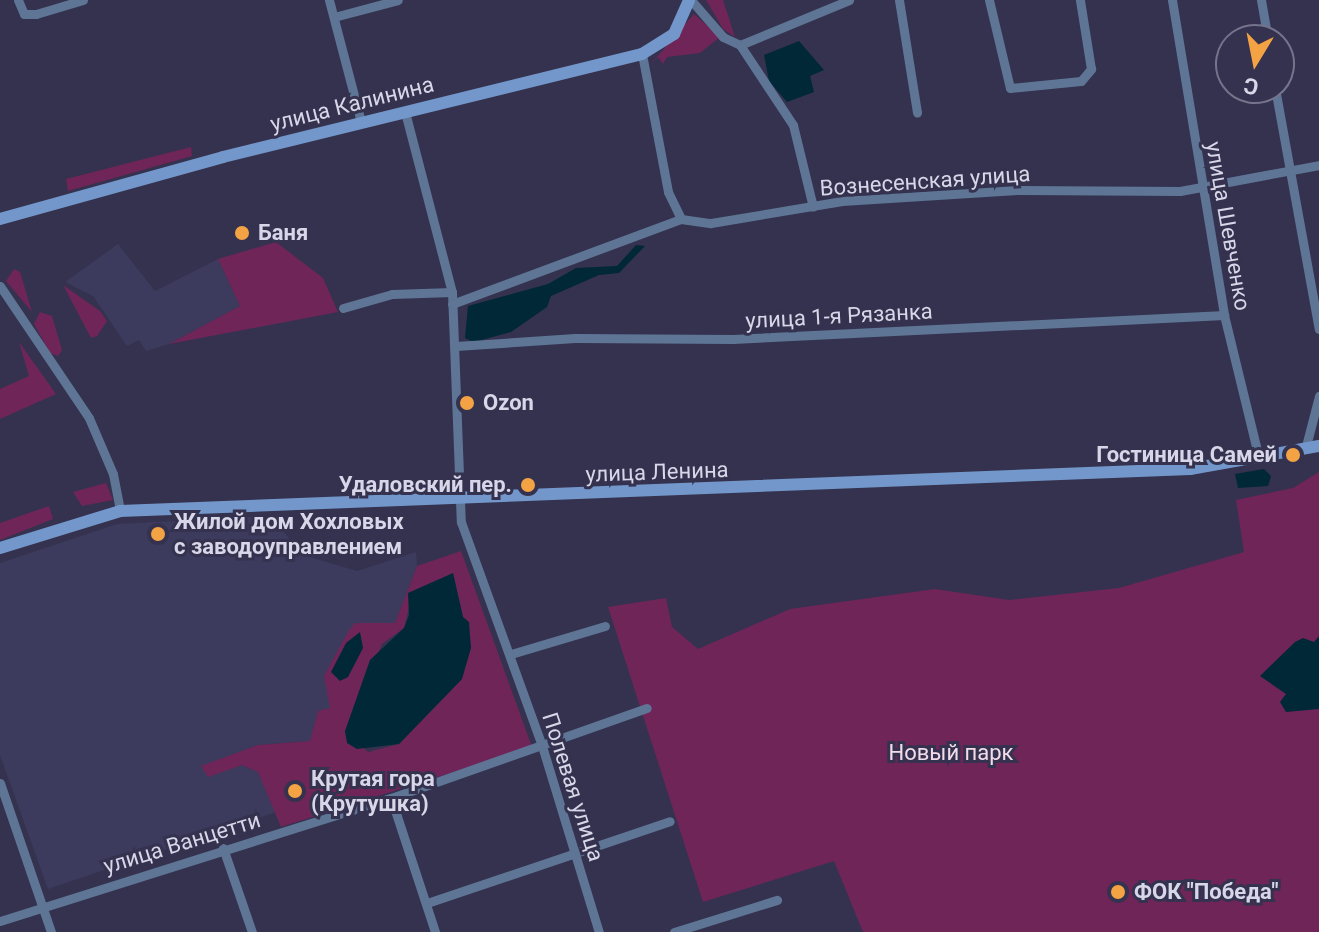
<!DOCTYPE html>
<meta charset="utf-8">
<style>
body{margin:0}
#map{position:relative;width:1319px;height:932px;overflow:hidden;background:#34324e;font-family:Roboto,sans-serif}
div>[style]{position:absolute}
[style*='--x']{left:calc(var(--x)*1px);top:calc(var(--y)*1px);width:calc(var(--w)*1px);rotate:calc(var(--a)*1deg)}
.built>*{inset:0;background:#3c3b5d}
.green>*{inset:0;background:#702559}
.water>*{inset:0;background:#012837}
.street>*{height:9px;margin:-4.5px;padding:0 4.5px;transform-origin:4.5px;border-radius:4.5px;background:#5e7595}
.secondary>*{height:12px;margin:-6px;padding:0 6px;transform-origin:6px;border-radius:6px;background:#7397ca}
.dots>*{width:22px;height:22px;translate:-50% -50%;box-sizing:border-box;border:4px solid #34324e;border-radius:50%}
span{translate:-50% -50%;white-space:nowrap;text-align:center;line-height:1.15;-webkit-text-stroke:6px #34324e;paint-order:stroke}
.street-label{font-size:22px;color:#d7d7e9}
.poi-label{font-size:22px;color:#d7d7e9;font-weight:700}
.left{translate:0 -50%;text-align:left}
.right{translate:-100% -50%;text-align:right}
.park-label{font-size:22px;color:#f3dce9}
.north{position:absolute;left:1215px;top:24px;width:80px;height:80px;box-sizing:border-box;background:#34324e;border:2px solid #75748c;border-radius:50%;rotate:190deg;font-size:22px;font-weight:700;line-height:32px;text-align:center;color:#d7d7e9}
.north::after{content:'';display:block;margin:auto;width:28px;height:36px;background:#f4a344;clip-path:polygon(50% 0,100% 100%,50% 72%,0 100%)}
</style>
<div id="map">
<div class="built">
<i style="clip-path:polygon(118px 244px,155px 291px,218px 259px,240px 306px,169px 344px,146px 351px,139px 340px,127px 346px,93px 296px,65px 282px)"></i>
<i style="clip-path:polygon(273px 516px,300px 554px,357px 571px,416px 552px,417px 566px,395px 623px,356px 623px,331px 708px,318px 711px,310px 741px,258px 745px,202px 766px,209px 776px,242px 765px,258px 772px,276px 812px,48px 889px,0 755px,0 563px,117px 524px)"></i>
</div>
<div class="green">
<i style="clip-path:polygon(706px 0,723px 0,735px 37px,723px 29px)"></i>
<i style="clip-path:polygon(694px 14px,720px 37px,700px 53px,667px 57px,663px 64px,658px 57px,650px 65px)"></i>
<i style="clip-path:polygon(191px 147px,192px 156px,68px 191px,66px 179px)"></i>
<i style="clip-path:polygon(276px 242px,323px 278px,338px 312px,169px 344px,240px 306px,218px 259px)"></i>
<i style="clip-path:polygon(14px 269px,20px 272px,32px 312px,6px 281px)"></i>
<i style="clip-path:polygon(63px 285px,100px 311px,107px 321px,97px 336px,91px 338px)"></i>
<i style="clip-path:polygon(40px 312px,52px 316px,62px 350px,58px 356px,50px 353px,34px 324px)"></i>
<i style="clip-path:polygon(19px 342px,56px 394px,0 419px,0 389px,29px 376px)"></i>
<i style="clip-path:polygon(1319px 472px,1319px 932px,863px 932px,834px 861px,703px 902px,608px 607px,666px 598px,672px 627px,698px 649px,790px 609px,935px 589px,1009px 600px,1119px 588px,1244px 552px,1236px 500px,1293px 488px)"></i>
<i style="clip-path:polygon(106px 483px,113px 500px,82px 506px,73px 492px)"></i>
<i style="clip-path:polygon(49px 506px,53px 519px,0 540px,0 523px)"></i>
<i style="clip-path:polygon(evenodd,461px 551px,532px 747px,281px 827px,258px 772px,242px 765px,208px 777px,201px 766px,258px 745px,310px 741px,318px 711px,330px 708px,324px 676px,349px 630px,355px 623px,395px 623px,417px 566px,461px 551px,453px 573px,463px 617px,462px 679px,399px 744px,368px 752px,345px 731px,382px 644px,404px 628px,410px 603px,453px 573px)"></i>
</div>
<div class="water">
<i style="clip-path:polygon(799px 41px,824px 70px,810px 76px,814px 92px,787px 102px,769px 81px,764px 55px)"></i>
<i style="clip-path:polygon(636px 245px,645px 246px,619px 273px,599px 275px,551px 296px,547px 307px,511px 332px,474px 342px,465px 338px,468px 306px,548px 284px,576px 268px,617px 266px)"></i>
<i style="clip-path:polygon(1264px 469px,1271px 476px,1268px 486px,1238px 488px,1235px 474px)"></i>
<i style="clip-path:polygon(453px 573px,463px 617px,469px 622px,471px 648px,462px 679px,399px 744px,357px 749px,347px 743px,345px 731px,370px 660px,404px 628px,409px 615px,408px 593px)"></i>
<i style="clip-path:polygon(360px 632px,363px 648px,348px 677px,340px 681px,331px 672px,346px 643px)"></i>
<i style="clip-path:polygon(1319px 636px,1319px 709px,1286px 712px,1280px 702px,1286px 694px,1260px 676px,1295px 642px,1303px 638px,1314px 642px)"></i>
</div>
<div class="street">
<i style="--x:18;--y:0;--w:15;--a:67"></i>
<i style="--x:24;--y:14;--w:12;--a:0"></i>
<i style="--x:36;--y:14;--w:49;--a:-16.6"></i>
<i style="--x:329;--y:0;--w:126;--a:75.3"></i>
<i style="--x:691;--y:0;--w:49;--a:49.1"></i>
<i style="--x:723;--y:37;--w:19;--a:25"></i>
<i style="--x:740;--y:45;--w:118;--a:-22.4"></i>
<i style="--x:899;--y:0;--w:114;--a:80.9"></i>
<i style="--x:989;--y:0;--w:90;--a:76.6"></i>
<i style="--x:1010;--y:88;--w:71;--a:-5.6"></i>
<i style="--x:1081;--y:81;--w:16;--a:-50"></i>
<i style="--x:1091;--y:69;--w:70;--a:-99.1"></i>
<i style="--x:1172;--y:0;--w:319;--a:80.6"></i>
<i style="--x:1224;--y:315;--w:144;--a:76.3"></i>
<i style="--x:1261;--y:0;--w:41;--a:80.1"></i>
<i style="--x:334;--y:17;--w:66;--a:-14.9"></i>
<i style="--x:740;--y:45;--w:96;--a:56.5"></i>
<i style="--x:793;--y:125;--w:84;--a:76.3"></i>
<i style="--x:642;--y:54;--w:140;--a:79.3"></i>
<i style="--x:668;--y:192;--w:30;--a:64"></i>
<i style="--x:1275;--y:88;--w:245;--a:79.7"></i>
<i style="--x:405;--y:112;--w:186;--a:75.4"></i>
<i style="--x:452;--y:292;--w:230;--a:87.8"></i>
<i style="--x:461;--y:522;--w:238;--a:70.1"></i>
<i style="--x:542;--y:746;--w:195;--a:73"></i>
<i style="--x:0;--y:286;--w:159;--a:56"></i>
<i style="--x:89;--y:418;--w:61;--a:66.8"></i>
<i style="--x:113;--y:474;--w:38;--a:79"></i>
<i style="--x:452;--y:304;--w:244;--a:-20.4"></i>
<i style="--x:681;--y:219;--w:30;--a:8"></i>
<i style="--x:711;--y:223;--w:133;--a:-9.5"></i>
<i style="--x:842;--y:201;--w:177;--a:-3.6"></i>
<i style="--x:1019;--y:190;--w:161;--a:0.4"></i>
<i style="--x:1180;--y:191;--w:141;--a:-10.6"></i>
<i style="--x:343;--y:308;--w:51;--a:-15.9"></i>
<i style="--x:392;--y:294;--w:60;--a:-1.9"></i>
<i style="--x:456;--y:346;--w:119;--a:-3.8"></i>
<i style="--x:575;--y:338;--w:158;--a:0.4"></i>
<i style="--x:733;--y:339;--w:492;--a:-2.8"></i>
<i style="--x:1306;--y:446;--w:52;--a:-75.4"></i>
<i style="--x:511;--y:654;--w:98;--a:-16.6"></i>
<i style="--x:0;--y:783;--w:157;--a:71.1"></i>
<i style="--x:391;--y:798;--w:141;--a:71.8"></i>
<i style="--x:223;--y:848;--w:89;--a:71"></i>
<i style="--x:427;--y:903;--w:256;--a:-18.6"></i>
<i style="--x:0;--y:921;--w:410;--a:-17.5"></i>
<i style="--x:391;--y:798;--w:271;--a:-19.4"></i>
<i style="--x:674;--y:932;--w:108;--a:-17.3"></i>
</div>
<div class="secondary">
<i style="--x:0;--y:219;--w:231;--a:-15.5"></i>
<i style="--x:223;--y:157;--w:431;--a:-13.8"></i>
<i style="--x:642;--y:54;--w:38;--a:-32"></i>
<i style="--x:674;--y:34;--w:37;--a:-66"></i>
<i style="--x:0;--y:548;--w:126;--a:-17.1"></i>
<i style="--x:120;--y:511;--w:1071;--a:-2.25"></i>
<i style="--x:1190;--y:469;--w:131;--a:-10.1"></i>
</div>
<div class="dots">
<i style="left:242px;top:233px;background:#f4a344"></i>
<i style="left:467px;top:403px;background:#f4a344"></i>
<i style="left:1293px;top:455px;background:#f4a344"></i>
<i style="left:528px;top:485px;background:#f4a344"></i>
<i style="left:158px;top:534px;background:#f4a344"></i>
<i style="left:295px;top:791px;background:#f4a344"></i>
<i style="left:1118px;top:892px;background:#f4a344"></i>
</div>
<div class="street-label">
<span style="left:352px;top:104px;rotate:-14deg">улица Калинина</span>
<span style="left:925px;top:181px;rotate:-4deg">Вознесенская улица</span>
<span style="left:1228px;top:226px;rotate:80deg">улица Шевченко</span>
<span style="left:839px;top:316px;rotate:-3deg">улица 1-я Рязанка</span>
<span style="left:657px;top:472px;rotate:-2deg">улица Ленина</span>
<span style="left:573px;top:787px;rotate:72deg">Полевая улица</span>
<span style="left:182px;top:843px;rotate:-17deg">улица Ванцетти</span>
</div>
<div class="poi-label">
<span class="left" style="left:258px;top:233px">Баня</span>
<span class="left" style="left:483px;top:403px">Ozon</span>
<span class="right" style="left:1277px;top:455px">Гостиница Самей</span>
<span class="right" style="left:512px;top:485px">Удаловский пер.</span>
<span class="left" style="left:174px;top:534px">Жилой дом Хохловых<br>с заводоуправлением</span>
<span class="left" style="left:311px;top:791px">Крутая гора<br>(Крутушка)</span>
<span class="left" style="left:1134px;top:892px">ФОК "Победа"</span>
</div>
<div class="park-label">
<span style="left:951px;top:753px">Новый парк</span>
</div>
<div class="north">С</div>
</div>
